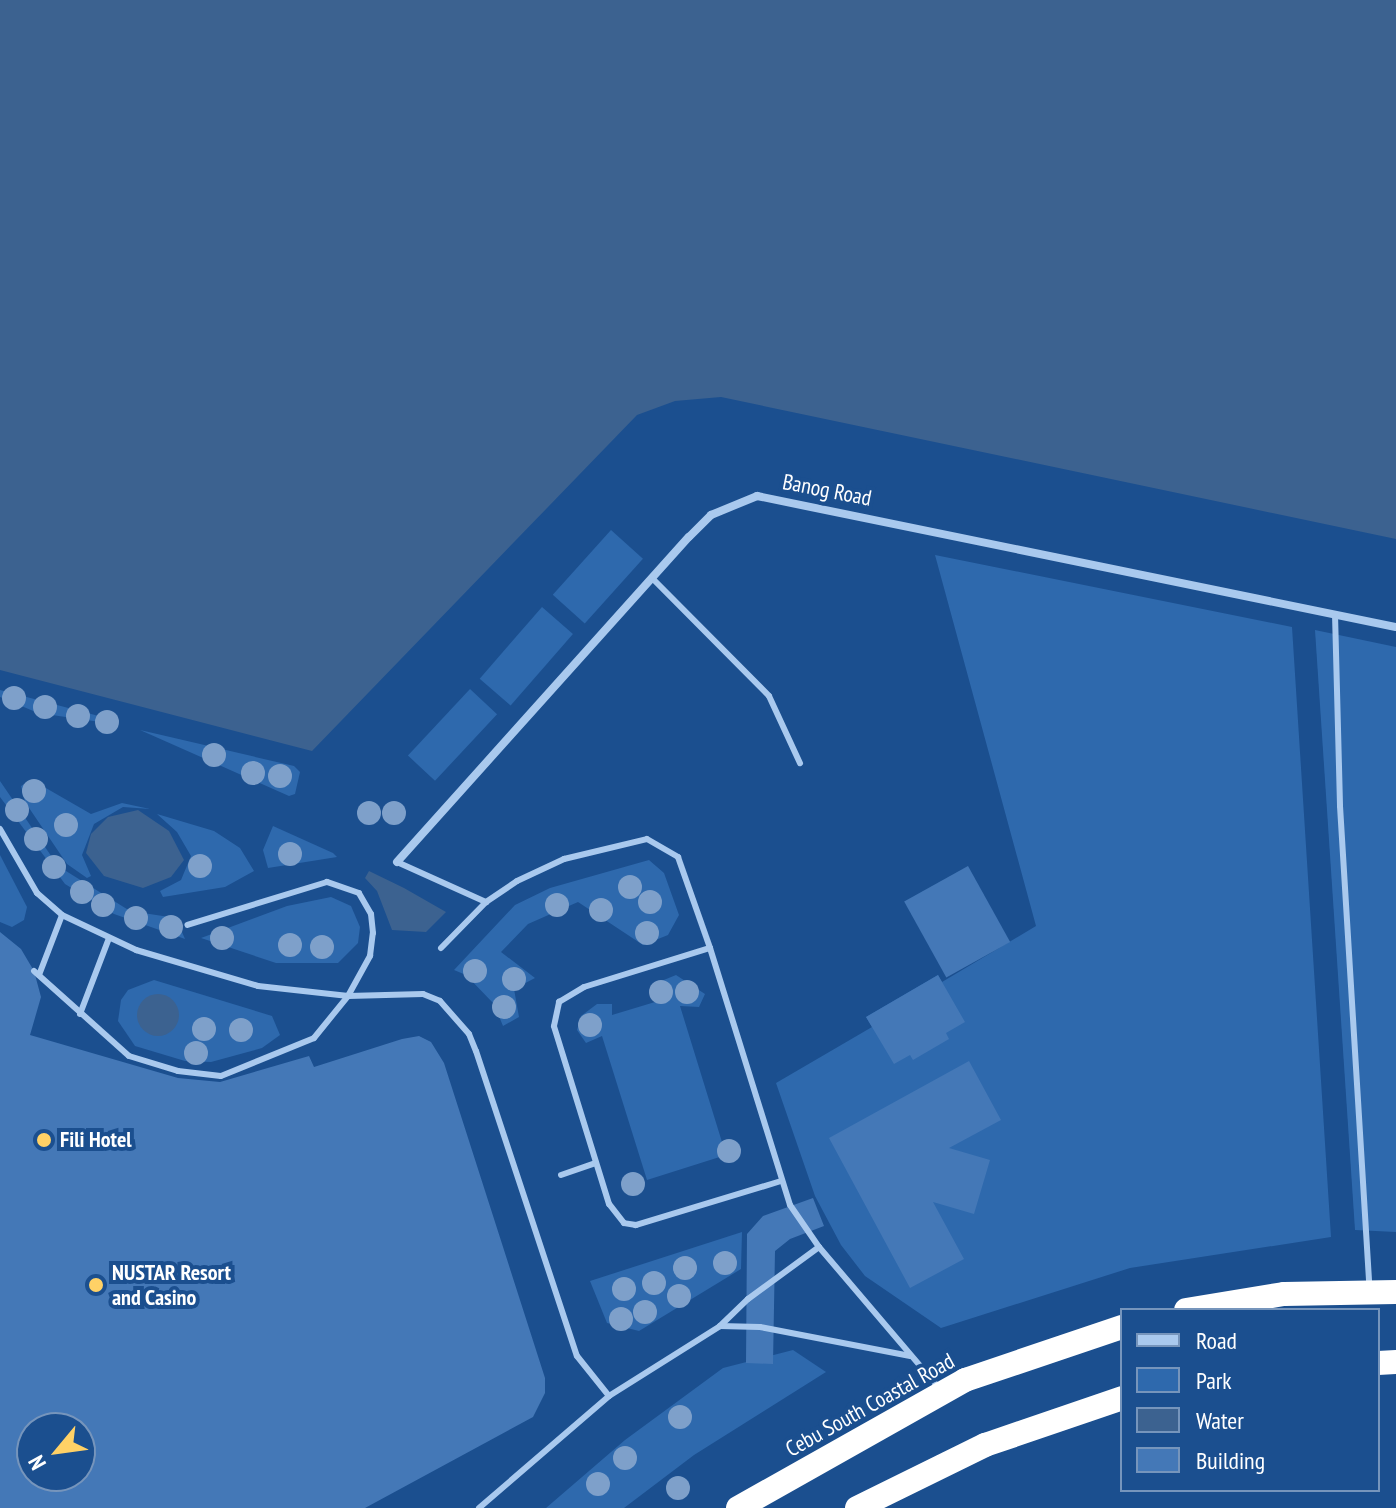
<!DOCTYPE html>
<style>
body{margin:0}
#map{position:relative;width:1396px;height:1508px;overflow:hidden;background:#1b4f8f;font-family:"PT Sans Narrow",sans-serif}
div>[style]{position:absolute}
[style*='--x']{left:calc(var(--x)*1px);top:calc(var(--y)*1px);width:calc(var(--w)*1px);rotate:calc(var(--a)*1deg)}
.green>*{inset:0;background:#2e69ad;transform-origin:0 0}
.water>*{inset:0;background:#3c6290}
.round{border-radius:50%}
.building>*{inset:0;background:#4478b7;transform-origin:0 0}
.lane>*{height:6px;margin:-3px;padding:0 3px;transform-origin:3px;border-radius:3px;background:#a9c9ee}
.street>*{height:8px;margin:-4px;padding:0 4px;transform-origin:4px;border-radius:4px;background:#a9c9ee}
.highway>*{height:24px;margin:-12px;padding:0 12px;transform-origin:12px;border-radius:12px;background:#fff}
.trees>*{width:24px;height:24px;margin:-12px;border-radius:50%;background:#7ea0ca}
.dots>*{width:22px;height:22px;translate:-50% -50%;box-sizing:border-box;border:4px solid #1b4f8f;border-radius:50%}
span{translate:-50% -50%;white-space:nowrap;text-align:center;line-height:1.15;-webkit-text-stroke:8px #1b4f8f;paint-order:stroke}
.street-label{font-size:22px;color:#fff}
.poi-label{font-size:22px;color:#fff;font-weight:700}
.left{translate:0 -50%;text-align:left}
.legend{position:absolute;left:1120px;top:1308px;width:260px;height:184px;box-sizing:border-box;background:#1b4f8f;border:2px solid #7695bc;margin:0;padding:10px 14px;list-style:none;font-size:24px;color:#fff}
.legend li{display:flex;align-items:center;gap:16px;height:40px}
.legend b{width:40px;border:2px solid #7695bc}
.north{position:absolute;left:16px;top:1412px;width:80px;height:80px;box-sizing:border-box;background:#1b4f8f;border:2px solid #7695bc;border-radius:50%;rotate:241deg;font-size:22px;font-weight:700;line-height:32px;text-align:center;color:#fff}
.north::after{content:'';display:block;margin:auto;width:28px;height:36px;background:#ffd166;clip-path:polygon(50% 0,100% 100%,50% 72%,0 100%)}
</style>
<div id="map">
<div class="green">
<i style="left:611px;top:530px;width:43px;height:87px;rotate:42deg"></i>
<i style="clip-path:polygon(935px 555px,1292px 627px,1331px 1237px,1130px 1268px,941px 1328px,865px 1276px,841px 1245px,815px 1196px,776px 1083px,872px 1027px,866px 1017px,938px 975px,942px 982px,1036px 926px)"></i>
<i style="left:542px;top:607px;width:41px;height:95px;rotate:41deg"></i>
<i style="clip-path:polygon(1315px 630px,1396px 647px,1396px 1232px,1355px 1230px)"></i>
<i style="left:470px;top:689px;width:37px;height:91px;rotate:43deg"></i>
<i style="clip-path:polygon(0 690px,95px 715px,114px 724px,38px 713px,0 697px)"></i>
<i style="clip-path:polygon(140px 730px,294px 766px,300px 772px,295px 794px,289px 796px)"></i>
<i style="clip-path:polygon(32px 780px,91px 814px,122px 803px,150px 809px,123px 807px,94px 824px,82px 855px,91px 876px,87px 878px,67px 864px,25px 802px,21px 786px)"></i>
<i style="clip-path:polygon(0 781px,58px 866px,130px 911px,176px 918px,185px 939px,114px 914px,65px 884px,0 797px)"></i>
<i style="clip-path:polygon(157px 814px,214px 831px,240px 848px,254px 871px,225px 887px,163px 897px,160px 891px,181px 880px,191px 856px,177px 832px)"></i>
<i style="clip-path:polygon(273px 826px,333px 853px,337px 857px,268px 868px,263px 850px)"></i>
<i style="clip-path:polygon(0 855px,27px 907px,24px 920px,12px 927px,0 922px)"></i>
<i style="clip-path:polygon(649px 860px,664px 873px,679px 915px,668px 935px,643px 945px,578px 902px,528px 924px,501px 952px,535px 978px,514px 989px,519px 1017px,503px 1026px,494px 1004px,466px 975px,454px 970px,515px 905px,550px 888px)"></i>
<i style="clip-path:polygon(331px 897px,351px 906px,360px 927px,358px 943px,338px 963px,276px 963px,201px 938px,287px 906px)"></i>
<i style="clip-path:polygon(676px 975px,705px 994px,699px 1007px,680px 1006px,726px 1155px,647px 1180px,602px 1036px,586px 1043px,577px 1030px,581px 1016px,597px 1004px,612px 1004px,612px 1015px,655px 1002px,650px 994px,654px 984px)"></i>
<i style="clip-path:polygon(154px 980px,272px 1016px,280px 1035px,262px 1048px,211px 1062px,185px 1061px,135px 1046px,118px 1021px,121px 1000px,128px 990px)"></i>
<i style="clip-path:polygon(742px 1232px,741px 1269px,639px 1331px,607px 1323px,590px 1281px)"></i>
<i style="clip-path:polygon(793px 1350px,826px 1372px,694px 1455px,624px 1508px,546px 1508px,625px 1440px,723px 1368px)"></i>
</div>
<div class="water">
<i style="clip-path:polygon(0 0,1396px 0,1396px 539px,721px 397px,675px 401px,637px 415px,312px 751px,0 670px)"></i>
<i style="clip-path:polygon(138px 810px,169px 831px,184px 860px,171px 877px,143px 888px,104px 876px,86px 853px,91px 834px,108px 817px)"></i>
<i style="clip-path:polygon(369px 871px,404px 888px,446px 912px,426px 932px,392px 930px,377px 891px,365px 878px)"></i>
<i class="round" style="left:137px;top:994px;width:42px;height:42px"></i>
</div>
<div class="building">
<i style="left:968px;top:866px;width:87px;height:73px;rotate:61deg"></i>
<i style="clip-path:polygon(evenodd,0 932px,21px 949px,34px 971px,41px 997px,30px 1035px,178px 1078px,220px 1082px,309px 1056px,314px 1067px,402px 1039px,419px 1036px,431px 1042px,444px 1063px,545px 1378px,545px 1393px,533px 1417px,365px 1508px,0 1508px,0 932px,32px 1428px,80px 1428px,80px 1476px,32px 1476px,32px 1428px)"></i>
<i style="clip-path:polygon(938px 975px,965px 1022px,946px 1033px,949px 1039px,913px 1060px,910px 1055px,894px 1064px,866px 1017px)"></i>
<i style="clip-path:polygon(969px 1061px,1001px 1120px,949px 1148px,990px 1160px,974px 1214px,933px 1202px,964px 1259px,910px 1288px,829px 1138px)"></i>
<i style="clip-path:polygon(813px 1198px,824px 1226px,790px 1239px,775px 1251px,773px 1364px,746px 1363px,747px 1234px,763px 1216px)"></i>
</div>
<div class="lane">
<i style="--x:652;--y:578;--w:166;--a:45.2"></i>
<i style="--x:769;--y:696;--w:74;--a:65.2"></i>
<i style="--x:1335;--y:614;--w:192;--a:88.5"></i>
<i style="--x:1340;--y:806;--w:480;--a:86.5"></i>
<i style="--x:0;--y:829;--w:74;--a:60"></i>
<i style="--x:37;--y:893;--w:33;--a:41"></i>
<i style="--x:62;--y:915;--w:82;--a:25.3"></i>
<i style="--x:136;--y:950;--w:127;--a:16.4"></i>
<i style="--x:258;--y:986;--w:91;--a:6.3"></i>
<i style="--x:348;--y:996;--w:75;--a:-1.5"></i>
<i style="--x:423;--y:994;--w:18;--a:22"></i>
<i style="--x:440;--y:1001;--w:44;--a:48.7"></i>
<i style="--x:469;--y:1034;--w:18;--a:68"></i>
<i style="--x:476;--y:1051;--w:321;--a:71.7"></i>
<i style="--x:577;--y:1356;--w:51;--a:51.3"></i>
<i style="--x:397;--y:862;--w:98;--a:24.2"></i>
<i style="--x:441;--y:948;--w:64;--a:-45.6"></i>
<i style="--x:486;--y:902;--w:37;--a:-34"></i>
<i style="--x:517;--y:881;--w:52;--a:-25.1"></i>
<i style="--x:564;--y:859;--w:85;--a:-13.5"></i>
<i style="--x:647;--y:839;--w:36;--a:30"></i>
<i style="--x:678;--y:857;--w:96;--a:70.6"></i>
<i style="--x:34;--y:971;--w:127;--a:41.8"></i>
<i style="--x:129;--y:1056;--w:51;--a:17"></i>
<i style="--x:178;--y:1071;--w:43;--a:6.6"></i>
<i style="--x:221;--y:1076;--w:100;--a:-22.2"></i>
<i style="--x:314;--y:1038;--w:54;--a:-51"></i>
<i style="--x:348;--y:996;--w:46;--a:-61.2"></i>
<i style="--x:370;--y:956;--w:23;--a:-83"></i>
<i style="--x:373;--y:933;--w:19;--a:-96"></i>
<i style="--x:371;--y:914;--w:24;--a:-120"></i>
<i style="--x:359;--y:893;--w:34;--a:-161"></i>
<i style="--x:327;--y:882;--w:146;--a:162.9"></i>
<i style="--x:39;--y:975;--w:64;--a:-69"></i>
<i style="--x:80;--y:1014;--w:81;--a:-69.1"></i>
<i style="--x:561;--y:1175;--w:37;--a:-19"></i>
<i style="--x:781;--y:1181;--w:152;--a:163.1"></i>
<i style="--x:636;--y:1225;--w:12;--a:-171"></i>
<i style="--x:624;--y:1223;--w:24;--a:-128"></i>
<i style="--x:609;--y:1204;--w:186;--a:-107.2"></i>
<i style="--x:554;--y:1026;--w:25;--a:-78"></i>
<i style="--x:559;--y:1002;--w:29;--a:-31"></i>
<i style="--x:584;--y:987;--w:132;--a:-17.2"></i>
<i style="--x:710;--y:948;--w:269;--a:72.7"></i>
<i style="--x:790;--y:1205;--w:51;--a:55.4"></i>
<i style="--x:819;--y:1247;--w:184;--a:49.6"></i>
<i style="--x:720;--y:1326;--w:40;--a:1.4"></i>
<i style="--x:760;--y:1327;--w:153;--a:10.9"></i>
<i style="--x:479;--y:1508;--w:172;--a:-40.7"></i>
<i style="--x:609;--y:1396;--w:131;--a:-32.2"></i>
<i style="--x:720;--y:1326;--w:39;--a:-44"></i>
<i style="--x:748;--y:1299;--w:88;--a:-36.2"></i>
</div>
<div class="street">
<i style="--x:397;--y:862;--w:437;--a:-48.1"></i>
<i style="--x:689;--y:537;--w:31;--a:-45"></i>
<i style="--x:711;--y:515;--w:50;--a:-22.4"></i>
<i style="--x:757;--y:496;--w:652;--a:11.59"></i>
</div>
<div class="highway">
<i style="--x:1186;--y:1310;--w:99;--a:-9.3"></i>
<i style="--x:1284;--y:1294;--w:112;--a:-1"></i>
<i style="--x:1378;--y:1363;--w:18;--a:-3"></i>
<i style="--x:738;--y:1508;--w:261;--a:-29.4"></i>
<i style="--x:965;--y:1380;--w:166;--a:-18.7"></i>
<i style="--x:857;--y:1508;--w:143;--a:-26.2"></i>
<i style="--x:985;--y:1445;--w:145;--a:-18.9"></i>
</div>
<div class="trees">
<i style="left:14px;top:698px"></i>
<i style="left:45px;top:707px"></i>
<i style="left:78px;top:716px"></i>
<i style="left:107px;top:722px"></i>
<i style="left:214px;top:755px"></i>
<i style="left:253px;top:773px"></i>
<i style="left:280px;top:776px"></i>
<i style="left:34px;top:791px"></i>
<i style="left:17px;top:810px"></i>
<i style="left:369px;top:813px"></i>
<i style="left:394px;top:813px"></i>
<i style="left:66px;top:825px"></i>
<i style="left:36px;top:839px"></i>
<i style="left:290px;top:854px"></i>
<i style="left:200px;top:866px"></i>
<i style="left:54px;top:867px"></i>
<i style="left:630px;top:887px"></i>
<i style="left:82px;top:892px"></i>
<i style="left:650px;top:902px"></i>
<i style="left:103px;top:905px"></i>
<i style="left:557px;top:905px"></i>
<i style="left:601px;top:910px"></i>
<i style="left:136px;top:918px"></i>
<i style="left:171px;top:927px"></i>
<i style="left:647px;top:933px"></i>
<i style="left:222px;top:938px"></i>
<i style="left:290px;top:945px"></i>
<i style="left:322px;top:947px"></i>
<i style="left:475px;top:971px"></i>
<i style="left:514px;top:979px"></i>
<i style="left:661px;top:992px"></i>
<i style="left:687px;top:992px"></i>
<i style="left:504px;top:1007px"></i>
<i style="left:590px;top:1025px"></i>
<i style="left:204px;top:1029px"></i>
<i style="left:241px;top:1030px"></i>
<i style="left:196px;top:1053px"></i>
<i style="left:729px;top:1151px"></i>
<i style="left:633px;top:1184px"></i>
<i style="left:725px;top:1263px"></i>
<i style="left:685px;top:1268px"></i>
<i style="left:654px;top:1283px"></i>
<i style="left:624px;top:1289px"></i>
<i style="left:679px;top:1296px"></i>
<i style="left:645px;top:1312px"></i>
<i style="left:621px;top:1319px"></i>
<i style="left:680px;top:1417px"></i>
<i style="left:625px;top:1458px"></i>
<i style="left:598px;top:1484px"></i>
<i style="left:678px;top:1488px"></i>
</div>
<div class="dots">
<i style="left:44px;top:1140px;background:#ffd166"></i>
<i style="left:96px;top:1285px;background:#ffd166"></i>
</div>
<div class="street-label">
<span style="left:827px;top:490px;rotate:11deg">Banog Road</span>
<span style="left:870px;top:1405px;rotate:-29deg">Cebu South Coastal Road</span>
</div>
<div class="poi-label">
<span class="left" style="left:60px;top:1140px">Fili Hotel</span>
<span class="left" style="left:112px;top:1285px">NUSTAR Resort<br>and Casino</span>
</div>
<ul class="legend">
<li><b style="height:10px;background:#a9c9ee"></b>Road</li>
<li><b style="height:22px;background:#2e69ad"></b>Park</li>
<li><b style="height:22px;background:#3c6290"></b>Water</li>
<li><b style="height:22px;background:#4478b7"></b>Building</li>
</ul>
<div class="north">N</div>
</div>
